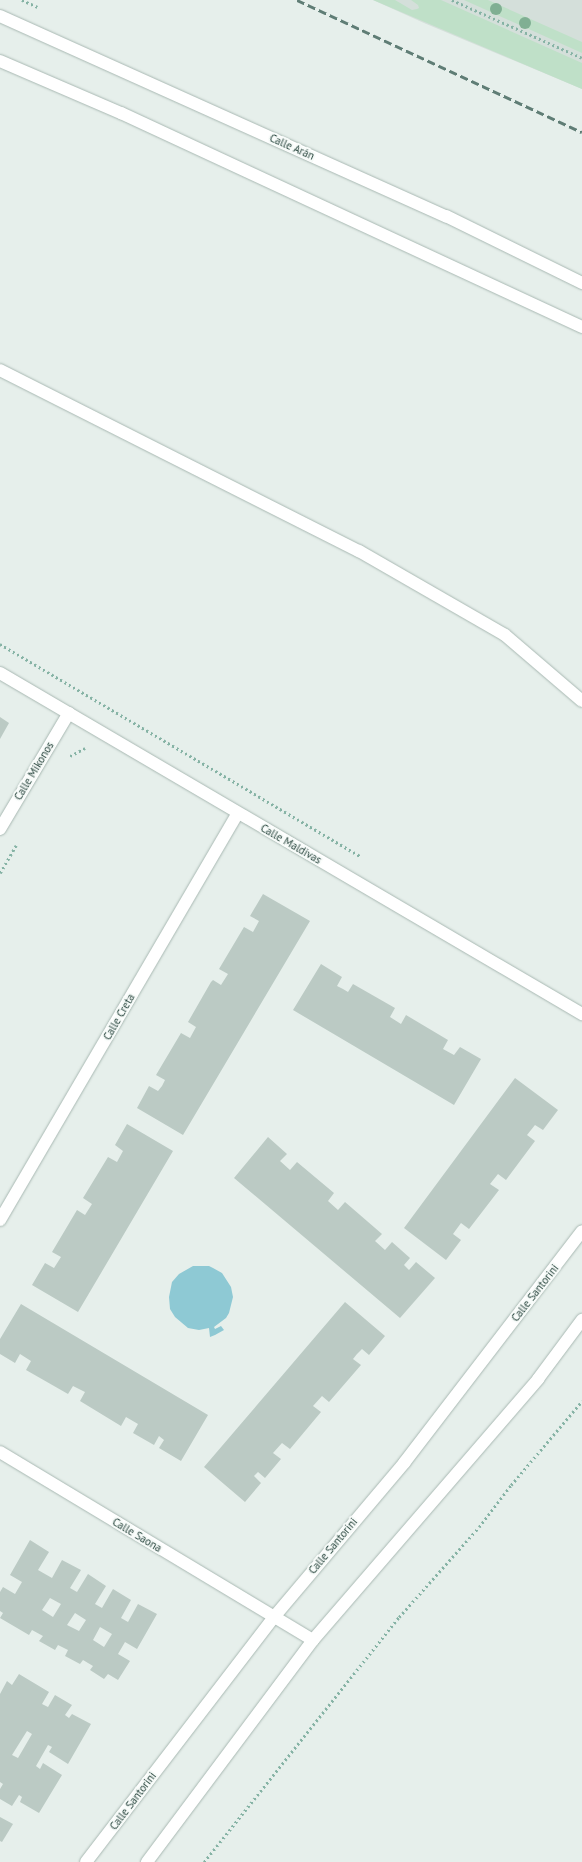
<!DOCTYPE html>
<meta charset="utf-8">
<style>
body{margin:0}
#map{position:relative;width:582px;height:1862px;overflow:hidden;background:#e6efeb;font-family:"PT Sans",sans-serif}
div>[style]{position:absolute}
[style*='--x']{left:calc(var(--x)*1px);top:calc(var(--y)*1px);width:calc(var(--w)*1px);rotate:calc(var(--a)*1deg)}
.built>*{inset:0;background:#d4dfda}
.green>*{inset:0;background:#bfe0c8}
.water>*{inset:0;background:#8ec9d4}
.building>*{inset:0;background:#bbcac4}
.path>*{height:2.5px;margin-top:-1.25px;transform-origin:0;background:repeating-linear-gradient(90deg,#86b3a5 0 2px,transparent 0 5px)}
.roads{filter:drop-shadow(0 0 1px #a8b8b2) drop-shadow(0 0 1px #a8b8b2)}
.street>*{height:12px;margin:-6px;padding:0 6px;transform-origin:6px;border-radius:6px;background:#fff}
.secondary>*{height:12px;margin:-6px;padding:0 6px;transform-origin:6px;border-radius:6px;background:#fff}
.rail>*{height:3px;margin-top:-1.5px;transform-origin:0;background:repeating-linear-gradient(90deg,#5f7d75 0 8px,transparent 0 12px)}
.trees>*{width:12px;height:12px;margin:-6px;border-radius:50%;background:#80af93}
span{translate:-50% -50%;white-space:nowrap;text-align:center;line-height:1.15;-webkit-text-stroke:4px #f7fbf9;paint-order:stroke}
.street-label{font-size:11px;color:#24423a}
</style>
<div id="map">
<div class="built">
<i style="clip-path:polygon(373px 0,582px 0,582px 89px,424px 23px)"></i>
</div>
<div class="green">
<i style="clip-path:polygon(373px 0,395px 0,412px 10px,417px 9px,419px 8px,418px 5px,411px 0,441px 0,582px 63px,582px 89px)"></i>
<i style="clip-path:polygon(464px 0,488px 0,582px 42px,582px 53px)"></i>
</div>
<div class="water">
<i style="clip-path:polygon(193px 1266px,209px 1266px,213px 1268px,222px 1273px,231px 1287px,233px 1297px,229px 1313px,226px 1318px,214px 1327px,215px 1329px,221px 1326px,224px 1330px,215px 1335px,210px 1337px,209px 1328px,199px 1330px,188px 1328px,175px 1317px,170px 1309px,169px 1297px,172px 1282px,179px 1274px)"></i>
</div>
<div class="building">
<i style="clip-path:polygon(0 717px,9px 723px,0 739px)"></i>
<i style="clip-path:polygon(263px 894px,310px 921px,183px 1135px,137px 1108px,149px 1086px,158px 1091px,162px 1086px,165px 1080px,156px 1075px,181px 1033px,190px 1038px,196px 1027px,188px 1022px,211px 982px,213px 980px,221px 985px,228px 974px,219px 969px,244px 927px,253px 932px,259px 921px,250px 916px)"></i>
<i style="clip-path:polygon(321px 964px,342px 977px,337px 986px,343px 989px,348px 992px,353px 984px,395px 1008px,390px 1017px,401px 1024px,406px 1015px,448px 1040px,443px 1049px,454px 1055px,460px 1047px,481px 1059px,454px 1105px,293px 1010px)"></i>
<i style="clip-path:polygon(515px 1078px,558px 1110px,543px 1130px,535px 1125px,527px 1135px,535px 1141px,506px 1180px,498px 1174px,490px 1184px,499px 1190px,469px 1229px,461px 1223px,453px 1234px,461px 1240px,446px 1260px,404px 1228px)"></i>
<i style="clip-path:polygon(127px 1124px,173px 1151px,78px 1312px,32px 1285px,45px 1263px,54px 1268px,61px 1257px,52px 1252px,77px 1210px,85px 1215px,92px 1204px,83px 1198px,108px 1157px,117px 1162px,123px 1151px,115px 1145px)"></i>
<i style="clip-path:polygon(268px 1137px,287px 1154px,280px 1161px,290px 1170px,297px 1162px,334px 1193px,328px 1201px,338px 1210px,345px 1202px,382px 1234px,375px 1241px,385px 1250px,392px 1242px,410px 1258px,404px 1265px,409px 1270px,416px 1262px,435px 1278px,400px 1318px,234px 1178px)"></i>
<i style="clip-path:polygon(345px 1302px,385px 1336px,369px 1355px,362px 1349px,357px 1354px,353px 1359px,361px 1365px,329px 1402px,322px 1396px,313px 1406px,321px 1412px,290px 1449px,282px 1443px,273px 1453px,281px 1459px,265px 1478px,258px 1472px,254px 1476px,261px 1483px,245px 1502px,204px 1467px)"></i>
<i style="clip-path:polygon(21px 1304px,208px 1415px,181px 1461px,159px 1448px,164px 1440px,159px 1436px,154px 1445px,133px 1433px,138px 1424px,126px 1417px,121px 1426px,80px 1401px,85px 1392px,73px 1386px,68px 1394px,26px 1370px,31px 1361px,20px 1354px,15px 1363px,0 1354px,0 1339px)"></i>
<i style="clip-path:polygon(evenodd,30px 1540px,49px 1552px,38px 1570px,52px 1578px,62px 1560px,81px 1570px,70px 1588px,77px 1592px,88px 1574px,106px 1586px,95px 1604px,102px 1608px,113px 1589px,131px 1600px,121px 1618px,128px 1622px,138px 1604px,157px 1614px,137px 1649px,125px 1642px,118px 1654px,130px 1661px,118px 1680px,108px 1674px,104px 1679px,90px 1670px,93px 1666px,83px 1660px,80px 1664px,65px 1656px,68px 1650px,58px 1645px,55px 1650px,39px 1641px,43px 1636px,32px 1630px,29px 1635px,0 1618px,3px 1613px,0 1611px,0 1592px,3px 1587px,15px 1594px,22px 1582px,10px 1575px,30px 1540px,50px 1598px,61px 1604px,53px 1617px,42px 1610px,50px 1598px,30px 1540px,75px 1613px,86px 1620px,79px 1631px,67px 1625px,75px 1613px,30px 1540px,100px 1627px,112px 1634px,104px 1647px,93px 1640px,100px 1627px)"></i>
<i style="clip-path:polygon(evenodd,19px 1674px,49px 1692px,42px 1704px,48px 1707px,55px 1695px,72px 1705px,65px 1715px,69px 1718px,72px 1714px,91px 1724px,68px 1764px,49px 1752px,52px 1747px,48px 1745px,36px 1766px,40px 1769px,43px 1763px,62px 1775px,39px 1813px,20px 1802px,22px 1797px,19px 1795px,12px 1806px,0 1799px,0 1789px,3px 1784px,0 1782px,0 1694px,7px 1681px,12px 1685px,19px 1674px,27px 1731px,32px 1734px,18px 1758px,12px 1755px,27px 1731px)"></i>
<i style="clip-path:polygon(0 1817px,13px 1824px,2px 1842px,0 1841px)"></i>
</div>
<div class="path">
<i style="--x:22;--y:0;--w:17;--a:24"></i>
<i style="--x:452;--y:0;--w:142;--a:24"></i>
<i style="--x:0;--y:644;--w:419;--a:30.5"></i>
<i style="--x:70;--y:756;--w:17;--a:-28"></i>
<i style="--x:0;--y:873;--w:32;--a:-60"></i>
<i style="--x:204;--y:1862;--w:313;--a:-51.5"></i>
<i style="--x:399;--y:1617;--w:120;--a:-48.4"></i>
<i style="--x:479;--y:1527;--w:53;--a:-52.7"></i>
<i style="--x:511;--y:1485;--w:110;--a:-49.8"></i>
</div>
<div class="roads">
<div class="street">
<i style="--x:0;--y:370;--w:402;--a:26.8"></i>
<i style="--x:359;--y:551;--w:168;--a:29.9"></i>
<i style="--x:505;--y:635;--w:101;--a:40.6"></i>
<i style="--x:0;--y:673;--w:675;--a:30.37"></i>
<i style="--x:0;--y:829;--w:135;--a:-59.3"></i>
<i style="--x:0;--y:1220;--w:471;--a:-59.7"></i>
<i style="--x:0;--y:1452;--w:365;--a:31"></i>
</div>
<div class="secondary">
<i style="--x:0;--y:16;--w:489;--a:24.2"></i>
<i style="--x:446;--y:216;--w:152;--a:26.2"></i>
<i style="--x:0;--y:61;--w:132;--a:23.3"></i>
<i style="--x:121;--y:113;--w:508;--a:24.9"></i>
<i style="--x:86;--y:1862;--w:309;--a:-52.5"></i>
<i style="--x:274;--y:1617;--w:202;--a:-49.8"></i>
<i style="--x:404;--y:1463;--w:292;--a:-52.5"></i>
<i style="--x:147;--y:1862;--w:277;--a:-53.2"></i>
<i style="--x:313;--y:1640;--w:345;--a:-49.2"></i>
<i style="--x:538;--y:1379;--w:74;--a:-53.3"></i>
</div>
</div>
<div class="rail">
<i style="--x:297;--y:0;--w:314;--a:24.9"></i>
</div>
<div class="trees">
<i style="left:496px;top:9px"></i>
<i style="left:525px;top:23px"></i>
</div>
<div class="street-label">
<span style="left:292px;top:147px;rotate:24deg">Calle Arán</span>
<span style="left:34px;top:771px;rotate:-59deg">Calle Mikonos</span>
<span style="left:291px;top:844px;rotate:30deg">Calle Maldivas</span>
<span style="left:119px;top:1017px;rotate:-60deg">Calle Creta</span>
<span style="left:535px;top:1293px;rotate:-52deg">Calle Santorini</span>
<span style="left:137px;top:1535px;rotate:31deg">Calle Saona</span>
<span style="left:333px;top:1546px;rotate:-50deg">Calle Santorini</span>
<span style="left:133px;top:1801px;rotate:-53deg">Calle Santorini</span>
</div>
</div>
